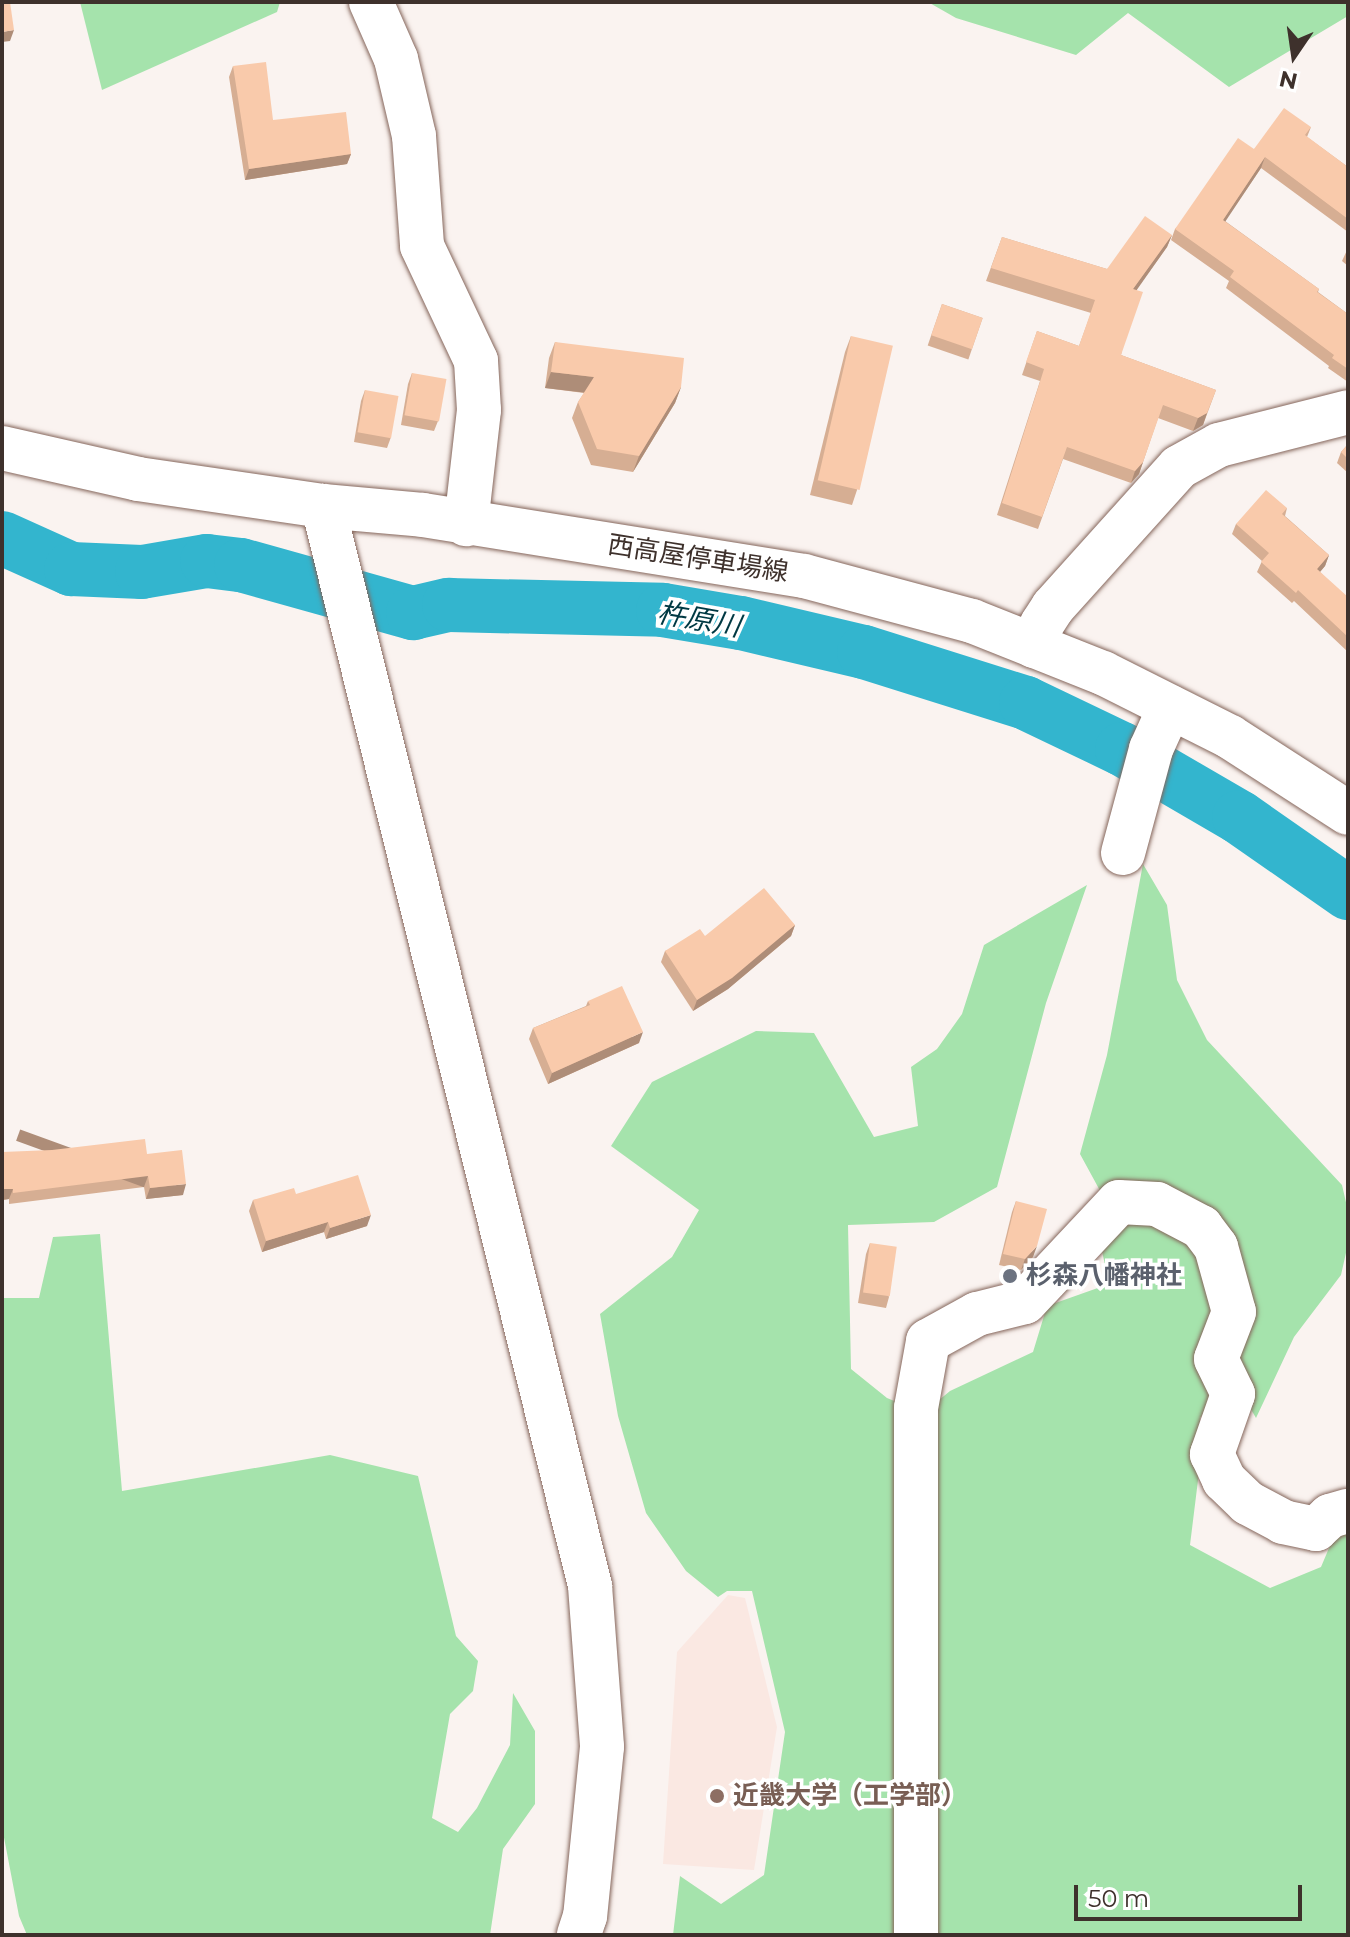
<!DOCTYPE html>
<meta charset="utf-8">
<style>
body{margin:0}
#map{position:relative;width:1350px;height:1937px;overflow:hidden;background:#faf3f0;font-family:Montserrat,"Noto Sans JP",sans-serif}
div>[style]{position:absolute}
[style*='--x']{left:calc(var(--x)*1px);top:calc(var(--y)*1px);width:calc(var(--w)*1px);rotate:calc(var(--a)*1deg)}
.built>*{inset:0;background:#fae8e2}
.green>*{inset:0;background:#a5e3ac}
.river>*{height:54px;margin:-27px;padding:0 27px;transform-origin:27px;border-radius:27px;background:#33b5ce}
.roads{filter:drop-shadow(0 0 2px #85665b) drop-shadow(0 0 2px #85665b)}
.minor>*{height:44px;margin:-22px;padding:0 22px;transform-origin:22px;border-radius:22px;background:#fff}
.major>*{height:44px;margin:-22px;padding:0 22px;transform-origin:22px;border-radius:22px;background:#fff}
.wall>*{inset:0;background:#d6ae93;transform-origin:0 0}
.shaded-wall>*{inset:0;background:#ae8d78;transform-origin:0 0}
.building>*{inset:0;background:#f9caab;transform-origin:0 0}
.dots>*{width:22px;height:22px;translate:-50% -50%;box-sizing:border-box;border:4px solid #fff;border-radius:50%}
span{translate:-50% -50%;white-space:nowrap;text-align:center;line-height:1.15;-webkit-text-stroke:7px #fff;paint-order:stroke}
.street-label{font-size:26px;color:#3e312c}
.worship-label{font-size:26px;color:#5b616d;font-weight:700}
.left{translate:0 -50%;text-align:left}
.education-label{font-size:26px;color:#785e54;font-weight:700}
.water-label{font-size:28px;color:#003943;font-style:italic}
.frame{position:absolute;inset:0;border:4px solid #3e312c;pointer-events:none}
.north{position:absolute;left:1254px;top:16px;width:80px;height:80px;-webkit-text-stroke:6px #fff;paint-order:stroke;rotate:193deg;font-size:22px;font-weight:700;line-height:32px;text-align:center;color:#3e312c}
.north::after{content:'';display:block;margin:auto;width:28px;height:36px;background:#3e312c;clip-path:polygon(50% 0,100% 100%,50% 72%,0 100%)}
.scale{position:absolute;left:1074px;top:1885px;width:228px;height:36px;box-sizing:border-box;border:4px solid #3e312c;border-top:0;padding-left:10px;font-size:24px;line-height:28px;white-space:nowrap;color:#3e312c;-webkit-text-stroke:6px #fff;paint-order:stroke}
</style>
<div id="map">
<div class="built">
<i style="clip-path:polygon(728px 1595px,745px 1598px,777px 1727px,754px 1870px,663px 1864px,677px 1652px)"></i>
</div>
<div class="green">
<i style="clip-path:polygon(80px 2px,280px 2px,277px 12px,102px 90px)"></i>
<i style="clip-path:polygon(928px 2px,1348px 2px,1348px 16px,1229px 87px,1128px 13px,1076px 55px,956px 18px)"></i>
<i style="clip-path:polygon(1143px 864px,1167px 905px,1177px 980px,1207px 1040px,1342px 1185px,1348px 1211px,1348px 1244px,1341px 1275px,1294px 1337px,1256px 1418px,1223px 1361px,1226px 1249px,1104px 1198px,1080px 1154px,1107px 1055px)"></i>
<i style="clip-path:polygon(1087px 885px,1046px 1003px,997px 1187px,934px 1222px,848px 1225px,851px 1369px,887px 1398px,909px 1407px,909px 1935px,673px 1935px,680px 1876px,721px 1904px,764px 1875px,785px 1732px,752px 1591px,727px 1591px,718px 1597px,686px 1571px,646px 1513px,618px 1416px,600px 1314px,672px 1257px,699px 1210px,611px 1146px,652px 1082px,756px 1031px,814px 1033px,874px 1137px,918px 1126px,911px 1067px,937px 1049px,962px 1014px,984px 945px)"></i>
<i style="clip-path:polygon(1126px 1218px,1153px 1220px,1214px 1261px,1218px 1395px,1200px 1418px,1200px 1464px,1190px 1545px,1270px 1588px,1321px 1567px,1340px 1522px,1348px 1518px,1348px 1935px,927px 1935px,927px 1410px,950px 1391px,1033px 1352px,1047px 1306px,1109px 1284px,1102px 1251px)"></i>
<i style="clip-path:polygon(100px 1234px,122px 1491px,330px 1455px,418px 1476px,456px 1636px,478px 1661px,473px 1691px,450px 1714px,432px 1818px,458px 1832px,477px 1808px,510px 1745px,513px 1693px,535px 1731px,535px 1804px,503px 1849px,490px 1935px,27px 1935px,19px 1916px,2px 1827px,2px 1298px,39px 1298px,53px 1237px)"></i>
</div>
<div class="river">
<i style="--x:2;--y:538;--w:76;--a:24.2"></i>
<i style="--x:71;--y:569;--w:71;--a:2.4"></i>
<i style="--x:142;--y:572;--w:66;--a:-9.6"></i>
<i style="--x:207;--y:561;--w:34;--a:7"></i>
<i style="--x:241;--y:565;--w:179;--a:15.6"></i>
<i style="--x:413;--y:613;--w:37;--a:-13"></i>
<i style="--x:449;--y:605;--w:214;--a:1.3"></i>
<i style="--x:663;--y:610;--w:79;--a:9.5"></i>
<i style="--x:741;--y:623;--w:126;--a:13.3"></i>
<i style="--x:864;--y:652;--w:170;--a:17.5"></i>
<i style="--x:1026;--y:703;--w:106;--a:25.6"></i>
<i style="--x:1122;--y:749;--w:135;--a:30.2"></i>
<i style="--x:1239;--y:817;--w:133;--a:34.9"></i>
</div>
<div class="roads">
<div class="minor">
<i style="--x:371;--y:2;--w:62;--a:66.3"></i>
<i style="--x:396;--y:59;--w:79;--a:76.8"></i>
<i style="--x:414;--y:136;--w:110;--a:85.8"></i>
<i style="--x:422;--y:246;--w:127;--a:64.8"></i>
<i style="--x:476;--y:361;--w:49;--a:86.5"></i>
<i style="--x:479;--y:410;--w:115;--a:96.5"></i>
<i style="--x:323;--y:506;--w:1113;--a:76.11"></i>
<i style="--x:590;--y:1586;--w:161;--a:85.7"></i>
<i style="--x:602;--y:1747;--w:170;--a:95.7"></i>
<i style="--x:585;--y:1916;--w:20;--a:108"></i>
<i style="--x:1034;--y:646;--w:23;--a:-70"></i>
<i style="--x:1042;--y:624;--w:20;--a:-57"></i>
<i style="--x:1053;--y:607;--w:188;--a:-48"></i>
<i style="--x:1179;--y:467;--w:46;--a:-28.8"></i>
<i style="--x:1219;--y:445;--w:133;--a:-14.3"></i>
<i style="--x:1123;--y:853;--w:108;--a:-74.9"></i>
<i style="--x:1151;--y:749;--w:46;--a:-65.7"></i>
<i style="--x:916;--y:1935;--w:527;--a:-90"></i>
<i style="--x:916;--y:1408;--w:68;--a:-79.8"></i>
<i style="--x:928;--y:1341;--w:56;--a:-28.9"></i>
<i style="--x:977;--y:1314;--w:49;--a:-14"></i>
<i style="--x:1025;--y:1302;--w:137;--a:-46.8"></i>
<i style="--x:1119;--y:1202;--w:38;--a:3"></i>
<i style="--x:1157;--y:1204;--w:50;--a:27.6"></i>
<i style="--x:1201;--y:1227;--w:25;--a:53"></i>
<i style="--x:1216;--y:1247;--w:67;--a:74.5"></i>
<i style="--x:1234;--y:1312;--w:50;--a:111"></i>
<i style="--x:1216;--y:1359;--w:39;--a:64"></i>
<i style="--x:1233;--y:1394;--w:64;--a:109.3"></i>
<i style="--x:1212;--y:1454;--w:29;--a:65"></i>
<i style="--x:1224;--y:1480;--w:33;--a:44"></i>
<i style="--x:1248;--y:1503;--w:40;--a:28"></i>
<i style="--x:1283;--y:1522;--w:34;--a:12"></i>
<i style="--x:1316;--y:1529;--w:19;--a:-43"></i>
<i style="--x:1330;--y:1516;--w:19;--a:-16"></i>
</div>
<div class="major">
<i style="--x:2;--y:448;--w:139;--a:12.8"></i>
<i style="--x:138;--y:479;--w:187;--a:8.3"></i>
<i style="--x:323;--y:506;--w:100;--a:5.1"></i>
<i style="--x:423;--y:515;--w:386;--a:9.1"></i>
<i style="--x:804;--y:576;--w:174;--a:15"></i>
<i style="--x:972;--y:621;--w:141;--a:21.7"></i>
<i style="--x:1103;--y:673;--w:142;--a:26.7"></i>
<i style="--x:1230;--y:737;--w:140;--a:32.8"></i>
</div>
</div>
<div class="wall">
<i style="clip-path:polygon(233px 66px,273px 120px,351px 154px,347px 164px,245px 180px,229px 77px)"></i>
<i style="clip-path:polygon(1311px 127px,1307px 137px,1348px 167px,1348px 232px,1261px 168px,1225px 221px,1319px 289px,1318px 292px,1348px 314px,1348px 382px,1328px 368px,1329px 366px,1226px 288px,1229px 281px,1171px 240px,1175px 229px,1254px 149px)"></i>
<i style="clip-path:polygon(1172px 235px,1167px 247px,1136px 290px,1121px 355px,1216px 390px,1203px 425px,1193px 431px,1158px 418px,1139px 474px,1131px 483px,1063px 459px,1038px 529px,997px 515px,1040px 381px,1022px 375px,1037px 331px,1079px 346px,1091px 313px,986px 281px,1002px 237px,1107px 269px)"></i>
<i style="clip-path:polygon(1348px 248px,1348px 266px,1342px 261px)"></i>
<i style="left:942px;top:304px;width:43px;height:44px;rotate:19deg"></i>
<i style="clip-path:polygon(851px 336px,857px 490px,852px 505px,810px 495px,845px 352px)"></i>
<i style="clip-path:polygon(555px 342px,681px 387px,675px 403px,633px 472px,591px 465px,572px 418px,578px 402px,584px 393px,545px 388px,549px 358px)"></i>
<i style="clip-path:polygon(412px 373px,438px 421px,434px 431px,401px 425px,408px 384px)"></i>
<i style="clip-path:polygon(365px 390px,391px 437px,387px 448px,354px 442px,361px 401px)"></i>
<i style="clip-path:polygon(1348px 444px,1348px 473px,1337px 463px,1341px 452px)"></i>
<i style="clip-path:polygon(1287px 508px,1285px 516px,1329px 555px,1325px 566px,1320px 572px,1348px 602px,1348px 652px,1294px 601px,1292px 603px,1257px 572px,1262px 561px,1232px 534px,1236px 524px)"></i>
<i style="clip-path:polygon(795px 925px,791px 936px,728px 989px,693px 1011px,661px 962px,665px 951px,705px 936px)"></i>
<i style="clip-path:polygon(588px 1001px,639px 1043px,548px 1084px,529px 1039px,533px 1028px,586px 1006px)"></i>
<i style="clip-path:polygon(2px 1152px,147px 1154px,183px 1195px,146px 1199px,144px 1187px,9px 1204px,9px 1199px,2px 1200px)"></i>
<i style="clip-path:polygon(296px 1194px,367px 1226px,326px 1239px,324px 1232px,262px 1252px,249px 1211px,253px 1200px)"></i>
<i style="clip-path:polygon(1016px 1201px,1033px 1257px,1021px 1270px,999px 1265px,1012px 1212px)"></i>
<i style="clip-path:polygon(870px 1243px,889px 1297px,886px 1308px,858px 1303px,866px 1254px)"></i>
</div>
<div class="shaded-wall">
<i style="clip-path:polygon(14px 30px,10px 41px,2px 42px,2px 32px)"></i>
<i style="clip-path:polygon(351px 154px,347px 164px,245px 180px,249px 169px)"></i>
<i style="clip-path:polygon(1265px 157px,1261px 168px,1219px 231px,1223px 220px)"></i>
<i style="clip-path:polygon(1172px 235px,1167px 247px,1129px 301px,1133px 289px)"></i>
<i style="clip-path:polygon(551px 372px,594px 377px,588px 393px,545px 388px)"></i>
<i style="clip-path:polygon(681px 387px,675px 403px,633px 472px,639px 456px)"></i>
<i style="clip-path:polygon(1207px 413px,1203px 425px,1193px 431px,1198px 418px)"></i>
<i style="clip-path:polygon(1143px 462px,1139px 474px,1131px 483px,1135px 471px)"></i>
<i style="clip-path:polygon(1329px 555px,1325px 566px,1313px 580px,1317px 569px)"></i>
<i style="clip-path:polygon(795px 925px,791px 936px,728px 989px,693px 1011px,697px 1000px)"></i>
<i style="clip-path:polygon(643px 1032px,639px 1043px,548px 1084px,552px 1073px)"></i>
<i style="left:148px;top:1176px;width:12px;height:136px;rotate:110deg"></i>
<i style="clip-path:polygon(186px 1184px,183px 1195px,146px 1199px,150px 1188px)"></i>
<i style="clip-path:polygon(2px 1189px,13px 1189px,9px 1199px,2px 1200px)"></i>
<i style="clip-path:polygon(371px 1215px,367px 1226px,326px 1239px,330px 1228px)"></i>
<i style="clip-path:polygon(328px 1222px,324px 1232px,262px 1252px,266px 1241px)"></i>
<i style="clip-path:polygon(1037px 1246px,1033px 1257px,1021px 1270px,1025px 1259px)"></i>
</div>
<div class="building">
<i style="clip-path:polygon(2px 2px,10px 2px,14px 30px,2px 32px)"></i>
<i style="clip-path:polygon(266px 62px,273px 120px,346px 112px,351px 154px,249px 169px,233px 66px)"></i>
<i style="clip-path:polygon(1284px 108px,1311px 127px,1305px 135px,1348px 167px,1348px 219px,1265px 157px,1223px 220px,1319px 289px,1317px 292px,1348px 314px,1348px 369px,1332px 358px,1334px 355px,1230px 277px,1234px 271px,1175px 229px,1238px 138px,1254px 149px)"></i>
<i style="clip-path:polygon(1145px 216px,1172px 235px,1133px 289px,1143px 292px,1121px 355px,1216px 390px,1207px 413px,1198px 418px,1163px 405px,1143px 462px,1135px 471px,1067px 447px,1042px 517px,1002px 503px,1044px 369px,1026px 362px,1037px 331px,1079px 346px,1095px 300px,991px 268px,1002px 237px,1107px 269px)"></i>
<i style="left:942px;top:304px;width:43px;height:33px;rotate:19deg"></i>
<i style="left:851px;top:336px;width:43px;height:148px;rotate:13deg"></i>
<i style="clip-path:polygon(555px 342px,684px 358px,681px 387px,639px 456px,597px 449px,578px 402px,594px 377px,551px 372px)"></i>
<i style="left:412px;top:373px;width:35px;height:43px;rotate:10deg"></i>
<i style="left:365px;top:390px;width:34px;height:43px;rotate:10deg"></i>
<i style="clip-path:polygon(1348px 444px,1348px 459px,1341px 452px)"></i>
<i style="clip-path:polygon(1266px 490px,1287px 508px,1282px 514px,1329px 555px,1317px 569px,1348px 597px,1346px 600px,1348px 601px,1348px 637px,1298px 590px,1296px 593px,1261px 562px,1269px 553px,1236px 524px)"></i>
<i style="clip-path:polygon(764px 888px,795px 925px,732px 978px,697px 1000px,665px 951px,700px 929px,705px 936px)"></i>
<i style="clip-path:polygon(622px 986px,643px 1032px,552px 1073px,533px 1028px,590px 1005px,588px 1001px)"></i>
<i style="clip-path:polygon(145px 1139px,147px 1154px,182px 1150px,186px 1184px,150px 1188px,148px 1176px,13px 1193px,13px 1189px,2px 1189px,2px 1152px,52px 1150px)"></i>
<i style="clip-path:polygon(358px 1175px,371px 1215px,330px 1228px,328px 1222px,266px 1241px,253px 1200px,294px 1188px,296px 1194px)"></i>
<i style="clip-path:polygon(1016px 1201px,1047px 1209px,1037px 1246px,1025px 1259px,1003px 1254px)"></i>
<i style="left:870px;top:1243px;width:27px;height:50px;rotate:8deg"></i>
</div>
<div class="dots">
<i style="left:1010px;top:1276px;background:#6b7280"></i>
<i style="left:717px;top:1796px;background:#8d6e63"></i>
</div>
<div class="street-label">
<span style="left:698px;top:559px;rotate:9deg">西高屋停車場線</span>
</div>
<div class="worship-label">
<span class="left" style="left:1026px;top:1276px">杉森八幡神社</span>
</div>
<div class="education-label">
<span class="left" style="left:733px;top:1796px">近畿大学（工学部）</span>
</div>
<div class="water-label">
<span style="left:699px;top:619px;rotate:10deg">杵原川</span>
</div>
<div class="frame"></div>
<div class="north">N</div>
<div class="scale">50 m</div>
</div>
